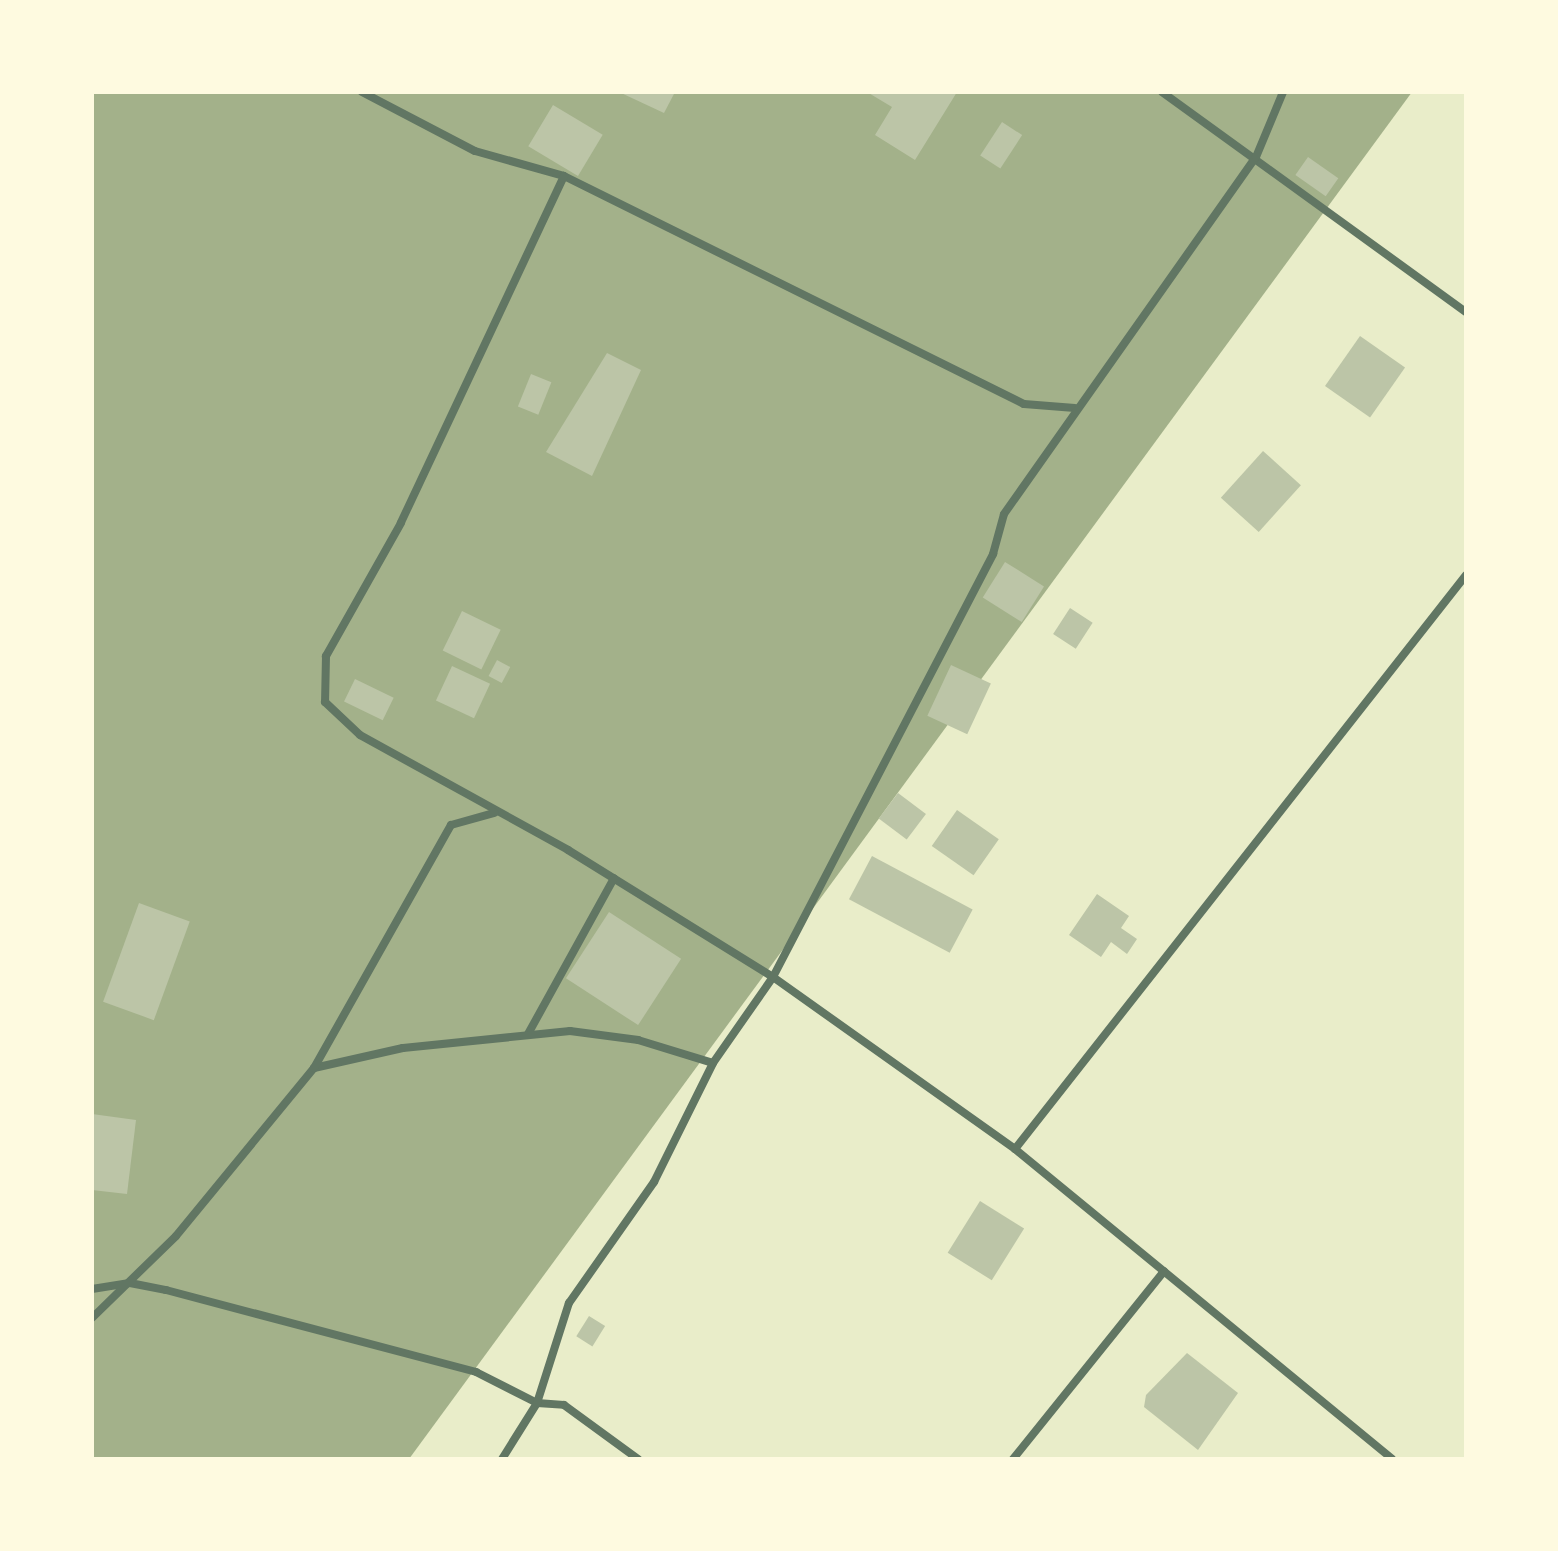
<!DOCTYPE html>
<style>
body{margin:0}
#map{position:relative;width:1558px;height:1551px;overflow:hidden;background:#e9edc9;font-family:Karla,sans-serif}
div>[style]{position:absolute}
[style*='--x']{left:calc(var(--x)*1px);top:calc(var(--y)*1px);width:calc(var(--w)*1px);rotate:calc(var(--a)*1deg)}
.water>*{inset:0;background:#a3b18a}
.building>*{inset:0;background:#bcc5a7;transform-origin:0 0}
.minor>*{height:8px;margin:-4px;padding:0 4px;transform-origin:4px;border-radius:4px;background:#617663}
span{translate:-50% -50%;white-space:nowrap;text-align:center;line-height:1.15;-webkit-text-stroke:7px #fefae0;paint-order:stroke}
.frame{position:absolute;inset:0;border:94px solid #fefae0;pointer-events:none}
</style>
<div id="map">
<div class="water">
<i style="clip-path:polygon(92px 92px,1412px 92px,409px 1459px,92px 1459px)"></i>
</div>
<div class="building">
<i style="clip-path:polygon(619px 92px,675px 92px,664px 113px)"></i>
<i style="clip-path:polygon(867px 92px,957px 92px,915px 160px,875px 135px,892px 107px)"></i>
<i style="left:553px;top:105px;width:58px;height:48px;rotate:31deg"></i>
<i style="left:1002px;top:122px;width:24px;height:40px;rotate:33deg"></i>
<i style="left:1308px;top:157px;width:37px;height:22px;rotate:35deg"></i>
<i style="left:1360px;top:336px;width:55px;height:61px;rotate:35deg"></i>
<i style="clip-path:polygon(607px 353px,641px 370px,592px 476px,546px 452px)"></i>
<i style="left:531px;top:374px;width:22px;height:35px;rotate:22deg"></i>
<i style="left:1263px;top:451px;width:51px;height:63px;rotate:42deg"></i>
<i style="left:1005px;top:562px;width:46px;height:42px;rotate:32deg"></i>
<i style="left:1070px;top:608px;width:27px;height:31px;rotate:33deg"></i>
<i style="left:462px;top:611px;width:43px;height:44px;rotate:26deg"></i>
<i style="left:497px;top:660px;width:15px;height:18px;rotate:28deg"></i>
<i style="left:951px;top:665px;width:44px;height:56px;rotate:25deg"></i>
<i style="left:452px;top:666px;width:42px;height:38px;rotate:25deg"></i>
<i style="left:355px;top:679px;width:43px;height:25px;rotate:26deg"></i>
<i style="left:898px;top:793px;width:35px;height:32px;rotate:37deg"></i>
<i style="left:957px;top:810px;width:51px;height:44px;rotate:35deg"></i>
<i style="left:872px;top:856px;width:114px;height:49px;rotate:28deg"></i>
<i style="clip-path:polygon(1097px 894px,1129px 916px,1121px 928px,1137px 939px,1127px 954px,1111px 942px,1101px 957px,1069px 935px)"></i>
<i style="left:139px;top:903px;width:54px;height:105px;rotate:20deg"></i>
<i style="left:609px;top:912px;width:86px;height:79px;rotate:33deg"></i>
<i style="clip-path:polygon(92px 1114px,136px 1120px,127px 1194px,92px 1190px)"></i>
<i style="left:980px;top:1201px;width:52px;height:61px;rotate:32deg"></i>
<i style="left:589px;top:1316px;width:19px;height:24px;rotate:32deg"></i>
<i style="clip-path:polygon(1187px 1353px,1238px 1393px,1198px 1450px,1144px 1407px,1146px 1395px)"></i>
</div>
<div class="minor">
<i style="--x:362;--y:92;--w:127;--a:27.6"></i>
<i style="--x:475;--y:151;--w:92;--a:15.7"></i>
<i style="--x:564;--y:176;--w:513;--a:26.37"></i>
<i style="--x:1024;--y:404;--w:51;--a:4.5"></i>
<i style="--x:1162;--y:92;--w:375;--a:35.9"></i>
<i style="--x:564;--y:176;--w:383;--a:115.2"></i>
<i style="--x:401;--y:523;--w:153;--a:119.4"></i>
<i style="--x:326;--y:656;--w:46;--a:91.2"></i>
<i style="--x:325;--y:702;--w:48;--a:43.3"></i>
<i style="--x:360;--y:735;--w:238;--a:28.9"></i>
<i style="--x:568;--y:850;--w:241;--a:31.8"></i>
<i style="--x:773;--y:977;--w:297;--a:35.4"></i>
<i style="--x:1015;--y:1149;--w:488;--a:39.4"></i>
<i style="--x:528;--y:1034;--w:178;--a:-61.1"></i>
<i style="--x:314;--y:1068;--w:91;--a:-12.7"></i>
<i style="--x:403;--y:1048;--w:168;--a:-5.8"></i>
<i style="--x:570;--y:1031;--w:69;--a:7.5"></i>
<i style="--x:638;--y:1040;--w:78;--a:17"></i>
<i style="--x:1015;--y:1149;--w:730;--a:-51.84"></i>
<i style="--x:92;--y:1289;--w:38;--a:-9"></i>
<i style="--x:130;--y:1283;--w:37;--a:11"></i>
<i style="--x:166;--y:1290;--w:321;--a:14.8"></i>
<i style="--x:476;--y:1372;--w:68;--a:26.9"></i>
<i style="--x:537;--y:1403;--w:27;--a:4"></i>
<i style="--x:564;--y:1405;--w:92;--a:36.1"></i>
<i style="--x:92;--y:1318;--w:117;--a:-44.3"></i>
<i style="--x:176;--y:1236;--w:217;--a:-50.6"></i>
<i style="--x:314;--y:1068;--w:279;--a:-60.6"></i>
<i style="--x:451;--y:825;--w:45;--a:-15.6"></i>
<i style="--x:502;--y:1459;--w:66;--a:-58"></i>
<i style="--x:537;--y:1403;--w:105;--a:-72.3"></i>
<i style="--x:569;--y:1303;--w:148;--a:-54.9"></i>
<i style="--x:654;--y:1182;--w:133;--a:-63.6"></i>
<i style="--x:713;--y:1063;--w:105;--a:-55.1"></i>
<i style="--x:773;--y:977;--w:477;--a:-62.5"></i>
<i style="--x:993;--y:554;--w:41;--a:-74.6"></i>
<i style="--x:1004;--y:514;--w:437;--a:-54.8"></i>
<i style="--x:1256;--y:157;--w:70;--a:-67.4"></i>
<i style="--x:1013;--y:1459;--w:241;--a:-51.2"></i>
</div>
<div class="frame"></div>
</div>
